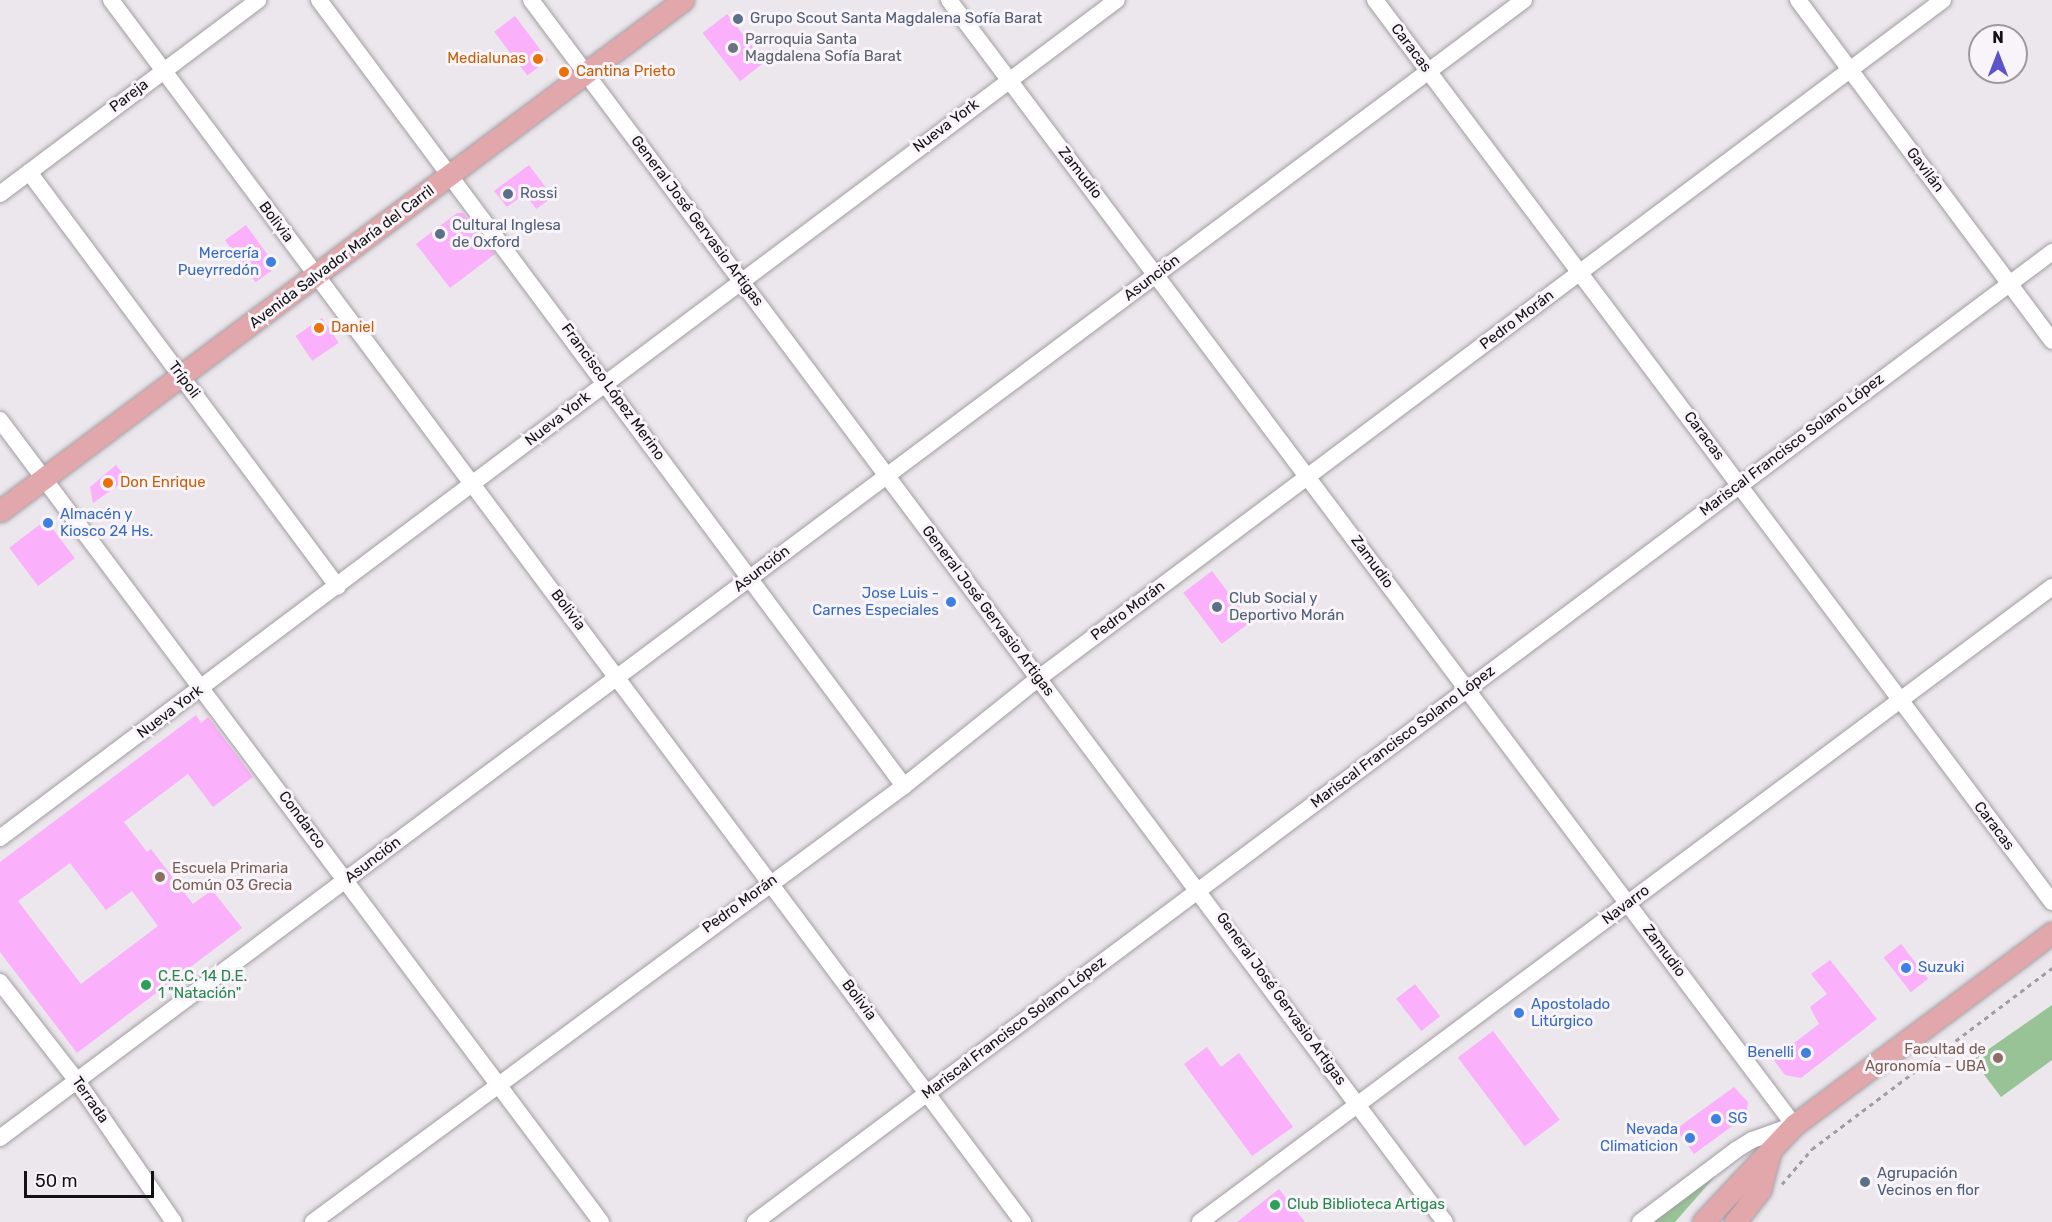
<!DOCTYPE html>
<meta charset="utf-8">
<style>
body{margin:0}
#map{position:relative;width:2052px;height:1222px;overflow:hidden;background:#ece7ec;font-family:Rubik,sans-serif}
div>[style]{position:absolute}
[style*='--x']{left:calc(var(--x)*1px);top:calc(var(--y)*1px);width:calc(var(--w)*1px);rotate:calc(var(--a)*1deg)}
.green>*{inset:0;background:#98c396}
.building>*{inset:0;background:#fab0fa;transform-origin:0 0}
.path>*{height:3px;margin-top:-1.5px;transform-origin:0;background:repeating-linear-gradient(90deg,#a09ca0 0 4.5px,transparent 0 9px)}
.roads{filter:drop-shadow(0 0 2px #a19da1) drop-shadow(0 0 2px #a19da1)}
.minor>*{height:16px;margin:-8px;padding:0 8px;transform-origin:8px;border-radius:8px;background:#fff}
.major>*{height:21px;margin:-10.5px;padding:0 10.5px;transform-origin:10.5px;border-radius:10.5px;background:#e2a7aa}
.dots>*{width:16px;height:16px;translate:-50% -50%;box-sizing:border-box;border:3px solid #f9f4f9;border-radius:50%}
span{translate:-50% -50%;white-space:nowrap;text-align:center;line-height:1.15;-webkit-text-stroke:6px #f9f4f9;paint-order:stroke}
.service-label{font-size:15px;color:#4e5e75}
.left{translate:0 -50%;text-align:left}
.worship-label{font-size:15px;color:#5b616d}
.street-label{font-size:15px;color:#131213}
.food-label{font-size:15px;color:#c56008}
.right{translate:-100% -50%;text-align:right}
.shop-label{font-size:15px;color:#366cbe}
.education-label{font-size:15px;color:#785e54}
.leisure-label{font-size:15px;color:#27864d}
.north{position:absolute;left:1968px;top:24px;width:60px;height:60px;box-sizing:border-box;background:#f9f4f9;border:2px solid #9d9a9d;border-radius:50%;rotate:0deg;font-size:16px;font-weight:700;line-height:24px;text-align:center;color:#131213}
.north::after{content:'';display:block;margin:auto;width:21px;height:27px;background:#5d54cc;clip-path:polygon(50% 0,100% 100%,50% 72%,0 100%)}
.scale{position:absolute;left:24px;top:1171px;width:130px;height:27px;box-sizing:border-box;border:3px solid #131213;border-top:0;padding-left:8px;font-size:18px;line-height:21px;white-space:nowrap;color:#131213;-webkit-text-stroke:4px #f9f4f9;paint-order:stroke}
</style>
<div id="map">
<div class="green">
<i style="clip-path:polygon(2052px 1005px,2052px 1060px,2001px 1097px,1973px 1060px)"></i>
<i style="clip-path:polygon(1718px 1173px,1675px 1222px,1647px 1222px)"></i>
</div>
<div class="building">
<i style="left:727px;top:14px;width:61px;height:31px;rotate:52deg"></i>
<i style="left:515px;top:16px;width:55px;height:26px;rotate:53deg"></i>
<i style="clip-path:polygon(529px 165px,553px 197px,536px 209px,525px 194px,507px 207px,494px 191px)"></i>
<i style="clip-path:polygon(457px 213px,463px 213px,495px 254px,450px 288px,416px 244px)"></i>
<i style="left:246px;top:225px;width:52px;height:26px;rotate:54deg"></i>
<i style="left:322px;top:318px;width:30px;height:32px;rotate:56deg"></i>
<i style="clip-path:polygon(116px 465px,127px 479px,93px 503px,90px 487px)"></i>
<i style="left:46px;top:520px;width:48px;height:46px;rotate:53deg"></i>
<i style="left:1212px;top:571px;width:64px;height:36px;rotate:53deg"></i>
<i style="clip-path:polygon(evenodd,196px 715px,201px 723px,208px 717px,253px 777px,213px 807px,188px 774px,124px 822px,147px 852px,151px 849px,193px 904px,212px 890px,242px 928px,77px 1053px,0 952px,0 862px,196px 715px,70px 863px,106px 910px,132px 891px,158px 926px,81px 984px,18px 901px,70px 863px)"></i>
<i style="left:1901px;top:944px;width:44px;height:22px;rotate:52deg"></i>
<i style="clip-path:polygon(1830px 960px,1877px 1019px,1801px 1078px,1785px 1075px,1773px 1059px,1819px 1024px,1810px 1007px,1827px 994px,1811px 974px)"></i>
<i style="left:1415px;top:984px;width:41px;height:24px;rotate:52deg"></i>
<i style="left:1493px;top:1031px;width:111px;height:44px;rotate:53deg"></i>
<i style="clip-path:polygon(1207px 1047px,1221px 1067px,1239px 1053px,1293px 1127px,1252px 1156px,1184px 1064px)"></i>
<i style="clip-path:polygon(1734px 1087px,1748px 1102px,1746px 1116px,1694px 1154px,1676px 1129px)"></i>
<i style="clip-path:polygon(1279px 1189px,1305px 1222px,1237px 1222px)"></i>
</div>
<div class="path">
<i style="--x:1782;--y:1184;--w:46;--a:-49.4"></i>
<i style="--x:1812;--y:1149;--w:301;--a:-37"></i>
</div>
<div class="roads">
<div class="minor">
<i style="--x:111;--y:0;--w:1525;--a:53.27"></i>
<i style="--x:319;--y:0;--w:980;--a:53.34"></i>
<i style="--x:531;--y:0;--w:1526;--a:53.21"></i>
<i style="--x:949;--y:0;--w:1407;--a:53.09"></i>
<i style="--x:1794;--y:1125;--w:45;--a:160.3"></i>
<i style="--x:1752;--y:1140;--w:19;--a:148"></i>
<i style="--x:1736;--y:1150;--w:120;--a:143.1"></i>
<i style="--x:1375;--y:0;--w:1128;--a:53.11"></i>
<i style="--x:1798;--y:0;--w:425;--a:53.3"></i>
<i style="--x:29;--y:172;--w:517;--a:53.33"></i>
<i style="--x:0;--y:194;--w:323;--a:-36.9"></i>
<i style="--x:0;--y:420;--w:1002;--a:53.15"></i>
<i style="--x:0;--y:838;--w:1396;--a:-36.88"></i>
<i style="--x:0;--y:982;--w:125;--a:52.1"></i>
<i style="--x:77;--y:1081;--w:171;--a:55.5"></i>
<i style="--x:0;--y:1138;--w:1902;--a:-36.75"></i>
<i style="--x:313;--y:1222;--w:734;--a:-36.42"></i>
<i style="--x:904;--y:786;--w:173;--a:-38.7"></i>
<i style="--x:1039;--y:678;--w:1130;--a:-36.87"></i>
<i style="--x:755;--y:1222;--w:1620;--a:-36.79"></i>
<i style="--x:1200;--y:1222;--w:1063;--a:-36.7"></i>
</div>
<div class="major">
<i style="--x:0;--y:511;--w:853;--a:-36.8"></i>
<i style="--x:1703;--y:1222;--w:133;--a:-46.8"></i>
<i style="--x:1794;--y:1125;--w:322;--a:-36.7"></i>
<i style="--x:1735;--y:1222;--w:41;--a:-52"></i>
<i style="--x:1760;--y:1190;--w:42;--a:-75"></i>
</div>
</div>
<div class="dots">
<i style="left:738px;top:19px;background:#5c6f8a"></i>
<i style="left:733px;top:48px;background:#6b7280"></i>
<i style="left:538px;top:59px;background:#e8710a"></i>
<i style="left:564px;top:72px;background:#e8710a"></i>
<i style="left:508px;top:194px;background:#5c6f8a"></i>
<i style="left:440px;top:234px;background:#5c6f8a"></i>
<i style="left:271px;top:262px;background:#3f7fe0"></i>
<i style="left:319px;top:328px;background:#e8710a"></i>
<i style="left:108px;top:483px;background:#e8710a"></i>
<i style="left:48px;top:523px;background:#3f7fe0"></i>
<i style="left:951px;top:602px;background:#3f7fe0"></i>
<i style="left:1217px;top:607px;background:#5c6f8a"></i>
<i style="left:160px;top:877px;background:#8d6e63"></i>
<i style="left:1906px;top:968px;background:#3f7fe0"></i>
<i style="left:146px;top:985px;background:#2e9e5b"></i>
<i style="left:1519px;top:1013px;background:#3f7fe0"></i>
<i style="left:1806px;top:1053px;background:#3f7fe0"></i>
<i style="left:1998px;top:1058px;background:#8d6e63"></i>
<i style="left:1716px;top:1119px;background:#3f7fe0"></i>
<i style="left:1690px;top:1138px;background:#3f7fe0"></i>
<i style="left:1865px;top:1182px;background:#5c6f8a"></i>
<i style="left:1275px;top:1205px;background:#2e9e5b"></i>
</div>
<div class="service-label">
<span class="left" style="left:750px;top:19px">Grupo Scout Santa Magdalena Sofía Barat</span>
<span class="left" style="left:520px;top:194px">Rossi</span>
<span class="left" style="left:452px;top:234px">Cultural Inglesa<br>de Oxford</span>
<span class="left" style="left:1229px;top:607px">Club Social y<br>Deportivo Morán</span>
<span class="left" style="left:1877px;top:1182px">Agrupación<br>Vecinos en flor</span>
</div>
<div class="worship-label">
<span class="left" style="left:745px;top:48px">Parroquia Santa<br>Magdalena Sofía Barat</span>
</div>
<div class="street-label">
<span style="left:1411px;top:48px;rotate:53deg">Caracas</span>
<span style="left:129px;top:96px;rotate:-37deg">Pareja</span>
<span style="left:946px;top:126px;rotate:-37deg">Nueva York</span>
<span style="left:1925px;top:170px;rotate:53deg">Gavilán</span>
<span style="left:1080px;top:173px;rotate:52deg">Zamudio</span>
<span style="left:697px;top:221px;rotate:53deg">General José Gervasio Artigas</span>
<span style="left:276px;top:222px;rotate:53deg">Bolivia</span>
<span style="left:342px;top:257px;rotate:-37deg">Avenida Salvador María del Carril</span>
<span style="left:1152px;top:278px;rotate:-37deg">Asunción</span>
<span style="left:1517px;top:320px;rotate:-37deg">Pedro Morán</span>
<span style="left:184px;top:380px;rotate:53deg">Trípoli</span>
<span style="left:613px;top:392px;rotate:54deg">Francisco López Merino</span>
<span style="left:558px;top:419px;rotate:-38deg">Nueva York</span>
<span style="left:1704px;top:436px;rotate:53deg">Caracas</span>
<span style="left:1792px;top:445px;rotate:-37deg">Mariscal Francisco Solano López</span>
<span style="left:1372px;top:562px;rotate:54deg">Zamudio</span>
<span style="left:762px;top:569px;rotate:-37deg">Asunción</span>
<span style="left:568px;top:610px;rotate:53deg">Bolivia</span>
<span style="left:988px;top:611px;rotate:53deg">General José Gervasio Artigas</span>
<span style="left:1128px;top:611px;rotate:-37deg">Pedro Morán</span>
<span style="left:170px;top:712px;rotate:-37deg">Nueva York</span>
<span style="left:1403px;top:737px;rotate:-37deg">Mariscal Francisco Solano López</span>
<span style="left:302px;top:820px;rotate:53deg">Condarco</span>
<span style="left:1994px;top:826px;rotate:53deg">Caracas</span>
<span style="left:373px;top:860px;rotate:-37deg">Asunción</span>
<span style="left:740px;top:904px;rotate:-36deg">Pedro Morán</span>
<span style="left:1626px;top:905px;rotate:-37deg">Navarro</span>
<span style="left:1664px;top:951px;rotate:53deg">Zamudio</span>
<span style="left:1281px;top:999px;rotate:54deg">General José Gervasio Artigas</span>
<span style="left:859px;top:1000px;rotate:53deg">Bolivia</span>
<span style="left:1014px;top:1028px;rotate:-37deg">Mariscal Francisco Solano López</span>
<span style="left:90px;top:1100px;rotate:55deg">Terrada</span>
</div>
<div class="food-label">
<span class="right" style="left:526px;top:59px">Medialunas</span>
<span class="left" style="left:576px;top:72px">Cantina Prieto</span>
<span class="left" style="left:331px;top:328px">Daniel</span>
<span class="left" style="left:120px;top:483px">Don Enrique</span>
</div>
<div class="shop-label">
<span class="right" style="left:259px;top:262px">Mercería<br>Pueyrredón</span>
<span class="left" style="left:60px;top:523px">Almacén y<br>Kiosco 24 Hs.</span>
<span class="right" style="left:939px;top:602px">Jose Luis -<br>Carnes Especiales</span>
<span class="left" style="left:1918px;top:968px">Suzuki</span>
<span class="left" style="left:1531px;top:1013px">Apostolado<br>Litúrgico</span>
<span class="right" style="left:1794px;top:1053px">Benelli</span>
<span class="left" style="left:1728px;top:1119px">SG</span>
<span class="right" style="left:1678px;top:1138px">Nevada<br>Climaticion</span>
</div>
<div class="education-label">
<span class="left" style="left:172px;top:877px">Escuela Primaria<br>Común 03 Grecia</span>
<span class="right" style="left:1986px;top:1058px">Facultad de<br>Agronomía - UBA</span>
</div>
<div class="leisure-label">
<span class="left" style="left:158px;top:985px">C.E.C. 14 D.E.<br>1 "Natación"</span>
<span class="left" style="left:1287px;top:1205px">Club Biblioteca Artigas</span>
</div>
<div class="north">N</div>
<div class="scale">50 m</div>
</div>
